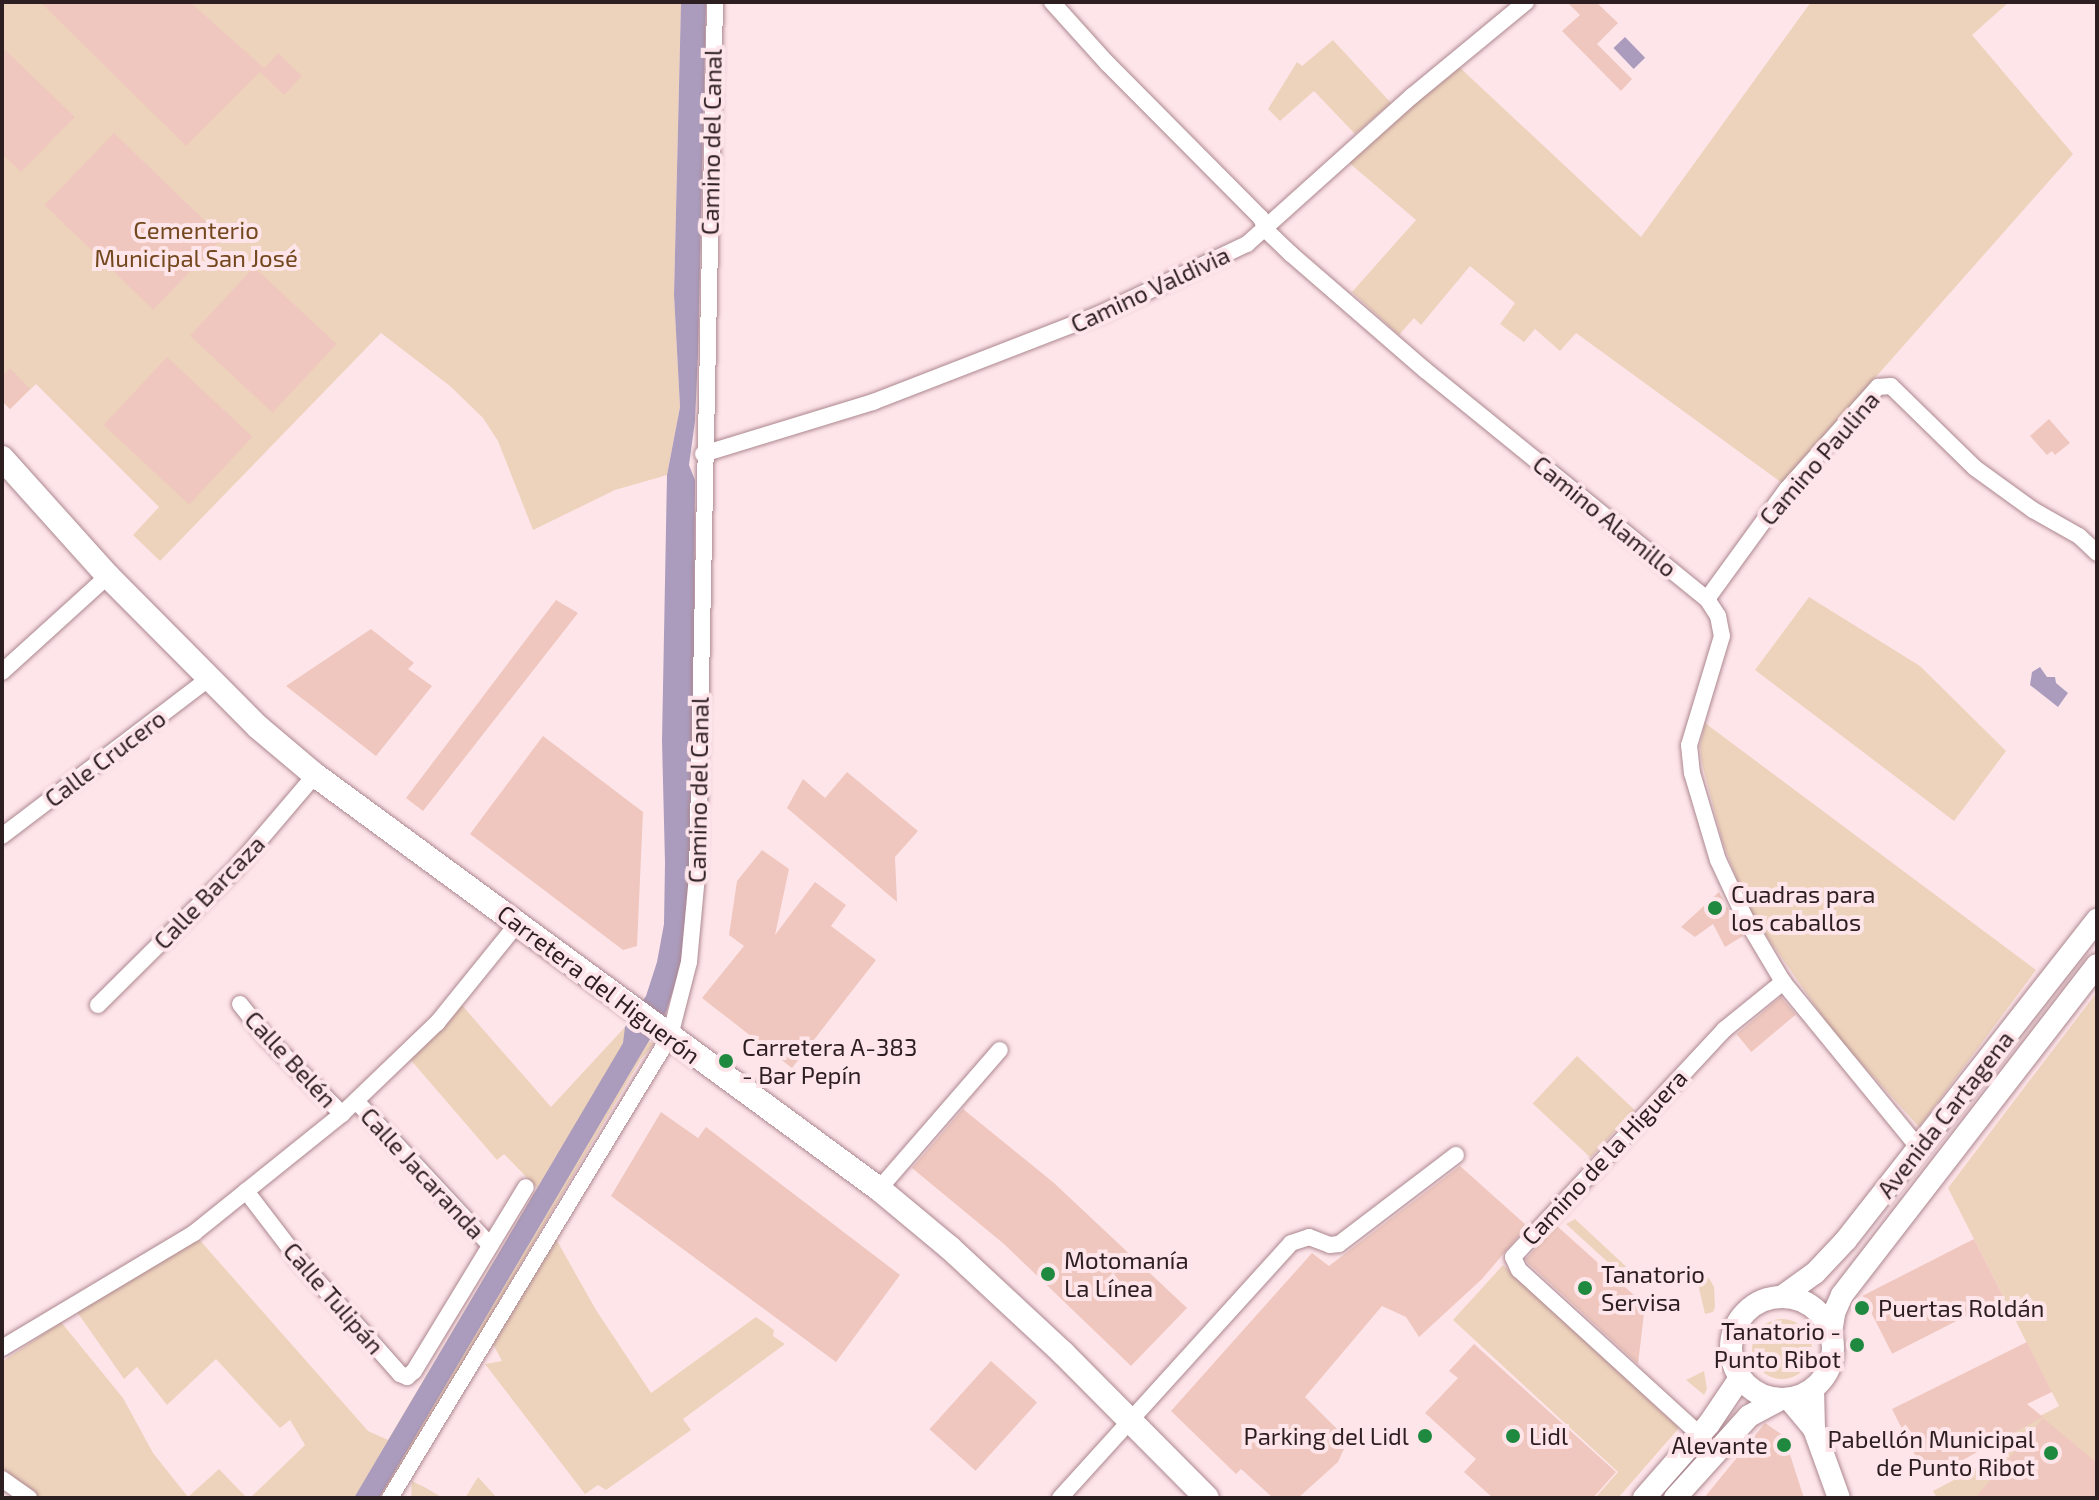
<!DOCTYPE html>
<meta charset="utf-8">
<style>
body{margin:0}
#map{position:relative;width:2099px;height:1500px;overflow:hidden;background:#fee5ea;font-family:"Exo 2",sans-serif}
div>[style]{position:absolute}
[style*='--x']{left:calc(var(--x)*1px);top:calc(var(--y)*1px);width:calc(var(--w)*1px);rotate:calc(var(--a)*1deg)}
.green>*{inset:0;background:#eed3bc;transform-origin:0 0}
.round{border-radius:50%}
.water>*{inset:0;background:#ab9cbe;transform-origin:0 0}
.building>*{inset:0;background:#efc7be;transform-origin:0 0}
.roads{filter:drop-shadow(0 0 2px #ac878f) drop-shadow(0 0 2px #ac878f)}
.street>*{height:16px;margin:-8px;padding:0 8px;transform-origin:8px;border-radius:8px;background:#fff}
.secondary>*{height:22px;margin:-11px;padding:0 11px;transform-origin:11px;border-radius:11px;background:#fff}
.secondary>.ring{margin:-11px;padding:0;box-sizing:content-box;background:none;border:22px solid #fff;border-radius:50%}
.primary>*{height:24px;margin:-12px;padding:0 12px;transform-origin:12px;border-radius:12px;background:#fff}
.dots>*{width:22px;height:22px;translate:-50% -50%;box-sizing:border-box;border:4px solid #fee5ea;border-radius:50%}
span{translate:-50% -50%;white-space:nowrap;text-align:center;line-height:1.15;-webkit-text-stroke:8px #fee5ea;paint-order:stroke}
.street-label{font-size:24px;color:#2d1e22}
.park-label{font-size:24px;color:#74481e}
.poi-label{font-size:24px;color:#2d1e22}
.left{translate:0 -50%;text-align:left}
.right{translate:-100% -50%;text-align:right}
.frame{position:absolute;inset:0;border:4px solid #2d1e22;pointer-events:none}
</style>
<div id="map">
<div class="green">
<i style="clip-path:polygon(2px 2px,681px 2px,674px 295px,680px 407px,667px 475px,615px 490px,533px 530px,498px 441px,483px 418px,450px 386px,381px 333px,160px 561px,133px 535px,159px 507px,36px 384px,10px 409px,2px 401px)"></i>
<i style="clip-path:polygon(1811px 2px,2009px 2px,1972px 35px,2073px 154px,1782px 483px,1576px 333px,1560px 351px,1535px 329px,1524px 342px,1500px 324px,1515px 303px,1470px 266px,1421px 325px,1414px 318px,1399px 335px,1352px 292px,1416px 220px,1347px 161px,1456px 64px,1641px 237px)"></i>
<i style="clip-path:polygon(1333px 40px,1391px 103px,1355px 134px,1314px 91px,1280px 121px,1268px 109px,1297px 62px,1302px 66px)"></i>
<i style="clip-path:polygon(1809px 597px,1920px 666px,2006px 751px,1954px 821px,1755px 670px)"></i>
<i style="clip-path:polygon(1705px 723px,2036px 970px,1919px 1127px,1834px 1033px,1750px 912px,1723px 843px,1702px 764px,1700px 746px)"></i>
<i style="clip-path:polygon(2097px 992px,2097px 1498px,1937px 1498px,1933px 1491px,2013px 1449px,2006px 1434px,2059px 1406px,1948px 1188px)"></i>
<i style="clip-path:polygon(460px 1003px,551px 1107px,625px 1027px,654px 1044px,641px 1059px,384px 1498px,250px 1498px,305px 1445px,290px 1420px,280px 1428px,216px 1359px,167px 1405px,137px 1367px,124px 1379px,77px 1312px,197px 1237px,368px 1431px,388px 1440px,537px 1188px,504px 1154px,497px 1160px,409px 1058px)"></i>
<i style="left:1577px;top:1056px;width:79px;height:65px;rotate:43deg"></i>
<i style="clip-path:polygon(1575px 1219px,1633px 1273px,1624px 1277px,1566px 1224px)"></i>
<i style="clip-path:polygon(556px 1239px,596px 1310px,651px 1393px,756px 1317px,774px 1330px,773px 1336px,785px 1344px,683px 1419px,691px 1430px,606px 1490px,598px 1485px,585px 1494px,485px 1364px,502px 1361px,493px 1344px)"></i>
<i style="clip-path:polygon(1503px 1265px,1679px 1428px,1618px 1498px,1595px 1498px,1618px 1472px,1453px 1320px)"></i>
<i style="clip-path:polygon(1709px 1278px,1714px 1287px,1715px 1307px,1713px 1312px,1705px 1314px,1697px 1280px)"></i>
<i class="round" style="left:1752px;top:1319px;width:60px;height:60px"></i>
<i style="clip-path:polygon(61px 1322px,123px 1398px,153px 1453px,188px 1497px,219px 1469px,247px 1498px,39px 1498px,2px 1472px,2px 1362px)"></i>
<i style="clip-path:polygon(1704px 1371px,1707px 1389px,1704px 1395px,1686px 1380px)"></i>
<i style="clip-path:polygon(478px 1477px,497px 1498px,465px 1498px)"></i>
<i style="clip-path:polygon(412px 1481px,426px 1488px,443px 1498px,411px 1498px)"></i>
</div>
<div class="water">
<i style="clip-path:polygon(681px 2px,706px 2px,698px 355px,695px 421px,689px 465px,695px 480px,693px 852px,687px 947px,666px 1012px,379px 1498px,354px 1498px,623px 1043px,625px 1027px,646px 996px,657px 962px,664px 924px,665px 863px,662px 741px,667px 475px,680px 407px,674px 295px)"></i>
<i style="left:1625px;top:37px;width:29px;height:16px;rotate:46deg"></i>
<i style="clip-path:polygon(2040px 667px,2047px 677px,2055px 677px,2056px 683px,2068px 693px,2058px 707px,2030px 685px,2032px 672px)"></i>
</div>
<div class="building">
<i style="clip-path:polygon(40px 2px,190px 2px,264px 68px,262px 71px,278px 53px,302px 76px,284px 95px,260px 72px,186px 146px)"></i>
<i style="clip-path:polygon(1567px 2px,1596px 2px,1618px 23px,1597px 44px,1632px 79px,1621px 91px,1562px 31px,1580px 15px)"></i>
<i style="clip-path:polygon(2px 47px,75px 117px,21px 172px,2px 154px)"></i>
<i style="left:114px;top:133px;width:151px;height:100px;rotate:44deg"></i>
<i style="left:254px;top:267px;width:113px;height:94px;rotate:43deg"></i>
<i style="left:167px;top:357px;width:117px;height:93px;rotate:43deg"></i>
<i style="clip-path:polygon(10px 368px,30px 389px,10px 409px,2px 401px,2px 376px)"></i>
<i style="clip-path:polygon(2049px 419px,2070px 443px,2055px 455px,2052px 451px,2047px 455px,2030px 436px)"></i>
<i style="clip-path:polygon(556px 600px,578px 613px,423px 811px,406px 798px)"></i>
<i style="clip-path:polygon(371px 629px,414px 663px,408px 669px,432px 686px,376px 756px,286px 686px)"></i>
<i style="clip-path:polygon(543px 736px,643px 812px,637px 946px,623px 950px,470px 834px)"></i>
<i style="clip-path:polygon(847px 772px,918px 831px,895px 857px,897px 902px,787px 808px,803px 779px,825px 798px)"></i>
<i style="clip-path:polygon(762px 850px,789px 869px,775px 935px,815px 882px,846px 905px,831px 926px,876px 960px,792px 1068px,702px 998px,744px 946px,729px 935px,737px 881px)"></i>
<i style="clip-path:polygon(1719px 892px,1743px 936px,1725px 947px,1713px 924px,1695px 937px,1681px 927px)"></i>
<i style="left:1781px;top:997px;width:23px;height:58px;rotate:50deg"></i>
<i style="clip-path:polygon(963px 1109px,1054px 1183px,1187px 1308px,1131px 1366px,1004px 1244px,912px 1168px)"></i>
<i style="clip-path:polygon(661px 1112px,698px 1138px,706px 1127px,900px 1275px,836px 1362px,611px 1196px)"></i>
<i style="clip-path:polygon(1460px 1166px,1527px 1226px,1482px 1279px,1419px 1337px,1406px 1317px,1382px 1306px,1305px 1397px,1348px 1440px,1338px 1462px,1298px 1498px,1273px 1498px,1241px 1469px,1236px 1474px,1171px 1411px,1312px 1253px,1329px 1266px)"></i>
<i style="clip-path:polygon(1557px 1226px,1645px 1305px,1638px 1364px,1528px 1263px,1526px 1259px)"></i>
<i style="left:1974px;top:1239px;width:65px;height:125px;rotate:63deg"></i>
<i style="clip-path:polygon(2027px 1342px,2052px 1392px,2027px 1404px,2043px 1417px,1927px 1479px,1892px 1409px)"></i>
<i style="clip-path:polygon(1474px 1344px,1616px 1472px,1593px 1498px,1493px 1498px,1464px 1472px,1476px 1459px,1425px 1413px,1458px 1378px,1449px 1371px)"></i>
<i style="left:991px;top:1361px;width:62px;height:92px;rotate:42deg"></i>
<i style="clip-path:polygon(2043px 1418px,2097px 1463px,2097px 1498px,1975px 1498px)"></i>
<i style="clip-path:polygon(1765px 1423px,1784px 1436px,1804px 1498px,1704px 1498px)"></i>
</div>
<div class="roads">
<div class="street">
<i style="--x:1052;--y:2;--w:82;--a:48"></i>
<i style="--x:1107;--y:63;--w:218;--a:45.2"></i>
<i style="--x:1261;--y:218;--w:13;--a:67"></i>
<i style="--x:1266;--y:230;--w:35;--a:44"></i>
<i style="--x:1291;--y:254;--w:177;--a:40.9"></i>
<i style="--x:1425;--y:370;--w:363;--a:39.1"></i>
<i style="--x:1707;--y:599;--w:20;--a:57"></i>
<i style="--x:1718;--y:616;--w:20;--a:79"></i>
<i style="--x:1722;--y:636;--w:114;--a:106.8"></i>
<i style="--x:1689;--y:745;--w:28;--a:84"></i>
<i style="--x:1692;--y:773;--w:91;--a:73.4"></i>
<i style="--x:1718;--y:860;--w:64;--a:65"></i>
<i style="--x:1745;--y:918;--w:74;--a:59.3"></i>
<i style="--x:1783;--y:982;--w:215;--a:50.7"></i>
<i style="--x:703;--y:454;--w:178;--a:-17"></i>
<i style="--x:873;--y:402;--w:243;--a:-21.2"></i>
<i style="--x:1100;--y:314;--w:163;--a:-25.5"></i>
<i style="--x:1247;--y:244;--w:222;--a:-41.9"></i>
<i style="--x:1412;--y:96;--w:148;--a:-39.5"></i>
<i style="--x:1707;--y:599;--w:136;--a:-54"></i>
<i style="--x:1787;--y:489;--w:137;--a:-48.3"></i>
<i style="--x:1878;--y:387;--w:13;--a:-4"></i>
<i style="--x:1891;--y:386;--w:117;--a:44.3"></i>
<i style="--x:1975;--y:468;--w:72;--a:35.9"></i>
<i style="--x:2033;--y:510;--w:53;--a:29.5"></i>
<i style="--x:2079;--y:536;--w:25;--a:43"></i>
<i style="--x:2;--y:672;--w:143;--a:-42.2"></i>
<i style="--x:2;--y:836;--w:259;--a:-37.3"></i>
<i style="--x:240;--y:1004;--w:43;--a:51.5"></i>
<i style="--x:267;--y:1038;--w:107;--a:45.4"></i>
<i style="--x:98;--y:1005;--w:193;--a:-44.8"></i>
<i style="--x:235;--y:869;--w:123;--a:-49.6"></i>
<i style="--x:356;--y:1101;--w:197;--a:47.1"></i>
<i style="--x:879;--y:1189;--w:184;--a:-49"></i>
<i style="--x:246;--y:1191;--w:86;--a:52.6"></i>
<i style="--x:298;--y:1259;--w:154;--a:48.4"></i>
<i style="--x:400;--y:1374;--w:8;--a:23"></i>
<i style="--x:407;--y:1377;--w:9;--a:-41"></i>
<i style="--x:414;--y:1371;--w:215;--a:-58.7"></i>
<i style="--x:2;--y:1348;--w:224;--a:-30.9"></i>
<i style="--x:194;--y:1233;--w:190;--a:-38.8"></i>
<i style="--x:342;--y:1114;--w:132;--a:-43.8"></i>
<i style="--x:437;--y:1023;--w:129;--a:-51"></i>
<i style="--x:1700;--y:1435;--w:245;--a:-137.6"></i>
<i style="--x:1519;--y:1270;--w:14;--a:-115"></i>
<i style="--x:1513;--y:1257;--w:311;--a:-47.1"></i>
<i style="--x:1725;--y:1029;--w:75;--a:-39"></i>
<i style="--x:2;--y:1479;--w:33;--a:35"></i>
<i style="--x:390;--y:1498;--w:540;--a:-58.78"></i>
<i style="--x:670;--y:1036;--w:76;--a:-75.6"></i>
<i style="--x:689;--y:962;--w:86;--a:-84.7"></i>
<i style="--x:697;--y:876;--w:874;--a:-88.82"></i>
<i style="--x:1060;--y:1498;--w:344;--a:-47.8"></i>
<i style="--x:1291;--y:1243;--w:19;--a:-18"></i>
<i style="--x:1309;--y:1237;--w:22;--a:21"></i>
<i style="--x:1330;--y:1245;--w:9;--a:-6"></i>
<i style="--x:1339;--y:1244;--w:147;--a:-37.3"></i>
</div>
<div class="secondary">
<i style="--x:1783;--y:1296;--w:39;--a:-36"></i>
<i style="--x:1815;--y:1273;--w:45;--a:-46.8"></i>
<i style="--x:1846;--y:1240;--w:407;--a:-51.9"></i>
<i class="ring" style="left:1731px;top:1297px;width:80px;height:80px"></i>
<i style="--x:1831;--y:1333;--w:20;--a:-81"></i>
<i style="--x:1834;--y:1313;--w:20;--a:-66"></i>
<i style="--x:1842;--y:1295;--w:417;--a:-52.3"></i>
<i style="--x:1789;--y:1399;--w:39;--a:50"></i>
<i style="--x:1814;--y:1429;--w:40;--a:-91.4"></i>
<i style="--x:1814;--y:1429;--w:73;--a:70.1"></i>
<i style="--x:1644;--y:1498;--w:98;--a:-48.7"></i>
<i style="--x:1709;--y:1424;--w:55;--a:-56"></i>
<i style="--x:1675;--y:1498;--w:110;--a:-47.9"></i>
<i style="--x:1749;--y:1416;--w:34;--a:-28"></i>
</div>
<div class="primary">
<i style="--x:2;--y:458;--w:159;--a:48.1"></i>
<i style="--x:108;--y:576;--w:213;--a:45.2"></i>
<i style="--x:258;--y:727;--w:75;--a:40.1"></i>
<i style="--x:315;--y:775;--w:700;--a:36.28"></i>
<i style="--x:879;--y:1189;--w:92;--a:39.7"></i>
<i style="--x:950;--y:1248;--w:154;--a:42.9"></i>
<i style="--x:1063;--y:1353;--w:204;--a:45.2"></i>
</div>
</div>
<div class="dots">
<i style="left:1715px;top:908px;background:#1f893f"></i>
<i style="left:726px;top:1061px;background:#1f893f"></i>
<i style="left:1048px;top:1274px;background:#1f893f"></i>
<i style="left:1585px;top:1288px;background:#1f893f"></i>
<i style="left:1862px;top:1308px;background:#1f893f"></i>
<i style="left:1857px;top:1345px;background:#1f893f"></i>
<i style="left:1425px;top:1436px;background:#1f893f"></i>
<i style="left:1513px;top:1436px;background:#1f893f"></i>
<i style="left:1784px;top:1445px;background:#1f893f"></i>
<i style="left:2051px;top:1453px;background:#1f893f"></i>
</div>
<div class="street-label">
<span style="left:711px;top:142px;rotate:-89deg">Camino del Canal</span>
<span style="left:1150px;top:289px;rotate:-25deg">Camino Valdivia</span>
<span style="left:1819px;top:458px;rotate:-49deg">Camino Paulina</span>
<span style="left:1605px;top:516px;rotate:39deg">Camino Alamillo</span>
<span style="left:105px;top:758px;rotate:-37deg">Calle Crucero</span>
<span style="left:698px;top:790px;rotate:-89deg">Camino del Canal</span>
<span style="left:209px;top:892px;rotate:-46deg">Calle Barcaza</span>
<span style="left:599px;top:984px;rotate:37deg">Carretera del Higuerón</span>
<span style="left:291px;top:1059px;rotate:47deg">Calle Belén</span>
<span style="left:1945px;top:1114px;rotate:-52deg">Avenida Cartagena</span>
<span style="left:1604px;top:1157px;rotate:-47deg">Camino de la Higuera</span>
<span style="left:423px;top:1173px;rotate:47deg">Calle Jacaranda</span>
<span style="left:334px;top:1298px;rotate:49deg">Calle Tulipán</span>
</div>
<div class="park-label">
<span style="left:196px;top:244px">Cementerio<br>Municipal San José</span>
</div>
<div class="poi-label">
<span class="left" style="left:1731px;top:908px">Cuadras para<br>los caballos</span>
<span class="left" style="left:742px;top:1061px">Carretera A-383<br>- Bar Pepín</span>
<span class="left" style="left:1064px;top:1274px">Motomanía<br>La Línea</span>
<span class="left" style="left:1601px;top:1288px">Tanatorio<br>Servisa</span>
<span class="left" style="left:1878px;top:1308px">Puertas Roldán</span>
<span class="right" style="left:1841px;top:1345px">Tanatorio -<br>Punto Ribot</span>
<span class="right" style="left:1409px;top:1436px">Parking del Lidl</span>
<span class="left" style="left:1529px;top:1436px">Lidl</span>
<span class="right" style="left:2035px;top:1453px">Pabellón Municipal<br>de Punto Ribot</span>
<span class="right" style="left:1768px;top:1445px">Alevante</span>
</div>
<div class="frame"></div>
</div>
